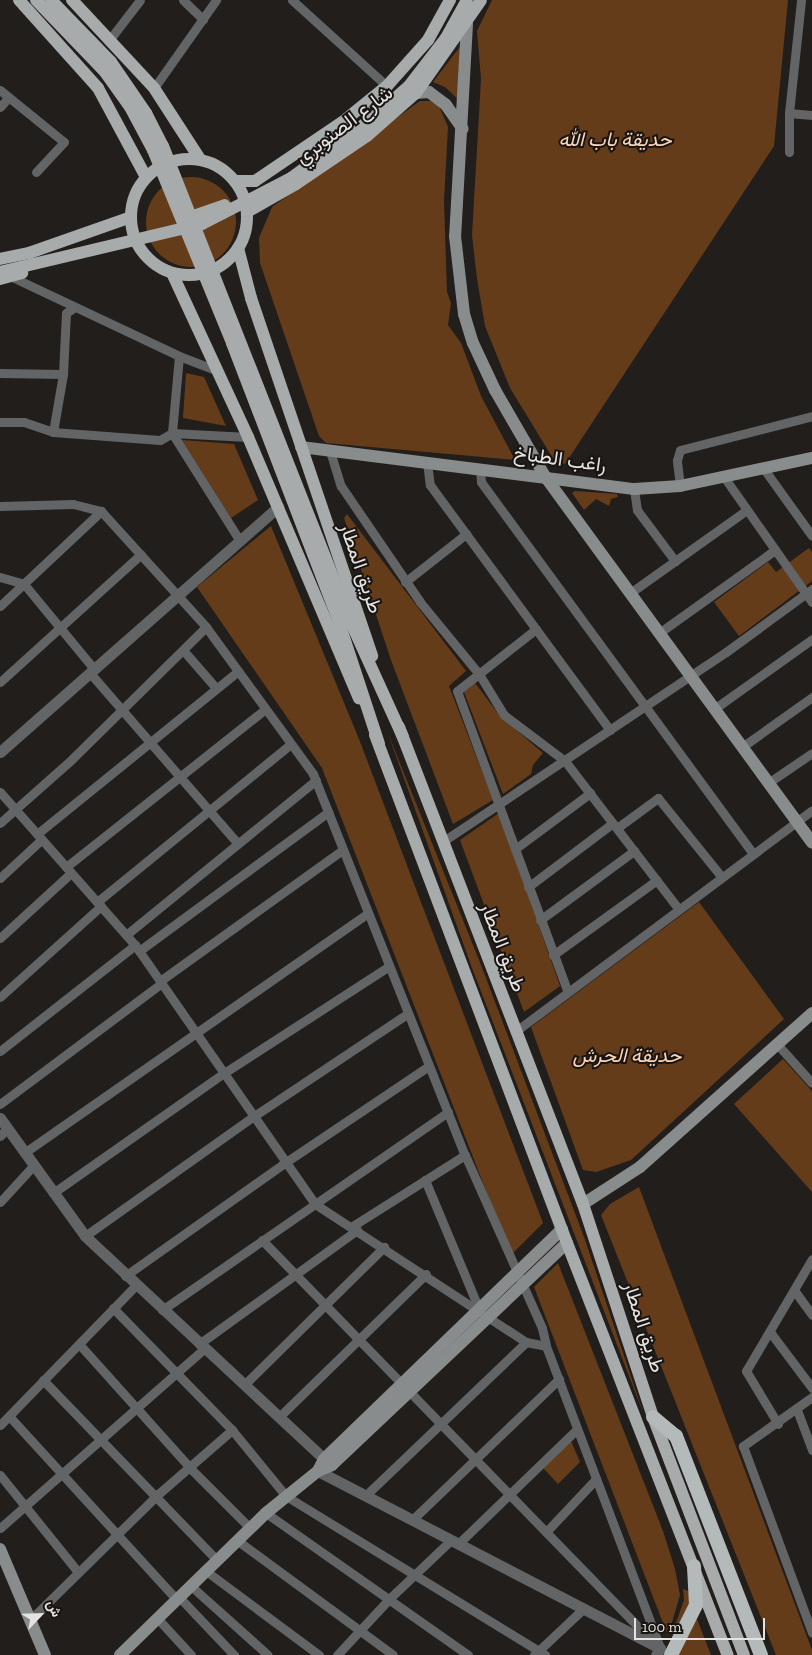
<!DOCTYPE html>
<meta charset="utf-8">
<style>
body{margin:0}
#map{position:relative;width:812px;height:1655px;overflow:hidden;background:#211e1c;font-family:"Zilla Slab",Vazirmatn,serif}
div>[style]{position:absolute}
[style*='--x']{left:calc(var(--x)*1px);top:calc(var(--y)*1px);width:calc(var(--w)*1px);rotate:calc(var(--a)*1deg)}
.green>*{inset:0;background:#653c1a}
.round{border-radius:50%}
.minor>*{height:9px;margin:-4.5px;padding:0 4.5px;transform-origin:4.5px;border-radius:4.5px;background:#626465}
.tertiary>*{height:11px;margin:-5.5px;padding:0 5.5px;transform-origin:5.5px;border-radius:5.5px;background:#626465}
.secondary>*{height:12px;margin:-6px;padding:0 6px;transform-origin:6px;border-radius:6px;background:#898c8d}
.primary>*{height:12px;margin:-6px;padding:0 6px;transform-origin:6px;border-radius:6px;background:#a7abac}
.primary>.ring{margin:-6px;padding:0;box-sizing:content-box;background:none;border:12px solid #a7abac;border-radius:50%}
.trunk>*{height:14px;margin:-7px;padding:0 7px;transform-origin:7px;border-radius:7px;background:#b4b9ba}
.primary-bridge>*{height:12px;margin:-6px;padding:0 6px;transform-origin:6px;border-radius:6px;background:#a7abac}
span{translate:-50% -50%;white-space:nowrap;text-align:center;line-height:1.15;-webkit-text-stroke:4px #181513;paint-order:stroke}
.street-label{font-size:20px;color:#e5e3e1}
.park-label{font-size:20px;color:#fcd4b8;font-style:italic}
.north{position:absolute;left:15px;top:1590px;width:50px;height:50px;-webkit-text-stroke:4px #181513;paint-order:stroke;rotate:66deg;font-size:14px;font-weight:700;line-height:20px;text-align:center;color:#e5e3e1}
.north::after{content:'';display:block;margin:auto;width:18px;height:22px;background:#e5e3e1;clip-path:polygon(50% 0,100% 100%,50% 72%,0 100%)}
.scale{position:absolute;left:634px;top:1618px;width:131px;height:22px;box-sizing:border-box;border:2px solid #e5e3e1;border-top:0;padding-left:6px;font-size:15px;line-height:18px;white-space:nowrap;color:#e5e3e1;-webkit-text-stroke:4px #181513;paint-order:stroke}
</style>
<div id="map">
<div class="green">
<i style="clip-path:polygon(492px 0,788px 0,774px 146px,565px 464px,554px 460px,510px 388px,485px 326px,477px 279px,472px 235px,481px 79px,477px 31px)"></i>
<i style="clip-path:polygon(462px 44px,460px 101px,445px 87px,433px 82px)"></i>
<i style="clip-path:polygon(420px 101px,431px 101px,439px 106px,448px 127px,444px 201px,447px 292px,451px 303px,448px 325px,461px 343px,481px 396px,515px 460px,326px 443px,319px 436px,260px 263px,259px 238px,272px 207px)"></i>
<i class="round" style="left:146px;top:177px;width:90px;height:90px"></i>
<i style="clip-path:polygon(186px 373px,204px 377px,226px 426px,183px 418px)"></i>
<i style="clip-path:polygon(182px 440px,234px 444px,258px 500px,231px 518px)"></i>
<i style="clip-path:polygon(575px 491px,617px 494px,618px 497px,611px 499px,609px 506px,596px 499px,584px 510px,572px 493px)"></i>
<i style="clip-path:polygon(347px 514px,466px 671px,449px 686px,493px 800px,453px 824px,391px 660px,344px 518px)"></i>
<i style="clip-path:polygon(271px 526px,359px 739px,543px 1223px,511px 1255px,322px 768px,197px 587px)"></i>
<i style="clip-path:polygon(809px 548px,812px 552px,812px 581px,739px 636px,714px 602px,768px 562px,776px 572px)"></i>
<i style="clip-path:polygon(475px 683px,500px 716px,543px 753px,533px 765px,531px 774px,503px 794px,464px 692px)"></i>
<i style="clip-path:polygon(387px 731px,481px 965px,584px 1237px,644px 1415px,472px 968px)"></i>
<i style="clip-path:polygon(499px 813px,560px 986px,524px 1012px,460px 840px)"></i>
<i style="clip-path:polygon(699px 902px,784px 1019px,631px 1160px,596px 1172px,583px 1170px,531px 1027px)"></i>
<i style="clip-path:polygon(783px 1059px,812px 1091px,812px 1192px,734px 1104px)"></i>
<i style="clip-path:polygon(639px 1187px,812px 1650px,812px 1655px,776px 1655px,601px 1215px,610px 1204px)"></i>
<i style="clip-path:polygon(558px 1263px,663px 1531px,675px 1569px,680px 1595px,668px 1636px,534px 1287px)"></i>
<i style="clip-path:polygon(571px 1441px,580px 1462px,558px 1484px,543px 1468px)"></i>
<i style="clip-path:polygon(683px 1589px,688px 1591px,691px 1606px,675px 1635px,672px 1634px,684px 1600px)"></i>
<i style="clip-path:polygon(695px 1614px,711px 1655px,677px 1655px)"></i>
</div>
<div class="minor">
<i style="--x:183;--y:0;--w:28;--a:44"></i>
<i style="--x:292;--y:0;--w:128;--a:42.2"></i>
<i style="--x:110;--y:39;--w:49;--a:-52.4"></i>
<i style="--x:154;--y:88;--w:108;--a:-54.8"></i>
<i style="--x:0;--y:90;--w:82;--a:39.1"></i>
<i style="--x:64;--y:142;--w:41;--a:133"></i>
<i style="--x:0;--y:107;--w:13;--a:-48"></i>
<i style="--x:789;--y:113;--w:23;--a:5"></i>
<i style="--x:789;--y:152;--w:39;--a:-90"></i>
<i style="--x:789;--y:113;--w:114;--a:-83.9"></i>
<i style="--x:10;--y:276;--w:187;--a:25.3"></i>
<i style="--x:179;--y:356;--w:42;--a:21"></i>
<i style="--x:179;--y:356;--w:77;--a:95.2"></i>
<i style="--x:172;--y:433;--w:128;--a:57.8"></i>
<i style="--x:0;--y:373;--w:63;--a:0.9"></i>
<i style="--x:0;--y:422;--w:24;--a:0"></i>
<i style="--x:24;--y:422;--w:31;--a:19"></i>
<i style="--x:53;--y:432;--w:107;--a:4.3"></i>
<i style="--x:160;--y:440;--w:14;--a:-30"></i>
<i style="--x:172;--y:433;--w:76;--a:3"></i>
<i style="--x:53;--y:432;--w:59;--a:-80.2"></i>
<i style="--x:63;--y:374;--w:61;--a:-87.2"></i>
<i style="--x:66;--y:313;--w:11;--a:-34"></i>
<i style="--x:330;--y:451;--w:37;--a:73"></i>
<i style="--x:341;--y:486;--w:140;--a:55.7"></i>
<i style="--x:420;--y:602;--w:93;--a:50.7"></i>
<i style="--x:479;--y:674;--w:48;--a:58.6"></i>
<i style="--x:504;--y:715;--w:76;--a:37"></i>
<i style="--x:565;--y:761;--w:185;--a:52.5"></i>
<i style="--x:427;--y:462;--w:23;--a:83"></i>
<i style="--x:430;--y:485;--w:304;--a:53.7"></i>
<i style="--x:480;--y:468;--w:14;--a:86"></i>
<i style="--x:481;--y:482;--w:461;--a:53.8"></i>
<i style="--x:764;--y:469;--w:82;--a:54.4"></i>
<i style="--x:724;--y:477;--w:153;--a:54.9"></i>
<i style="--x:680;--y:486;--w:26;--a:-97"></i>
<i style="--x:677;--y:460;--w:10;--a:-73"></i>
<i style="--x:680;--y:450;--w:136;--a:-14.4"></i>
<i style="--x:634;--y:489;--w:21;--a:82"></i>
<i style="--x:637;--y:510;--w:64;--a:53.3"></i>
<i style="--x:0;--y:506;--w:73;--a:-1.6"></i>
<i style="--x:73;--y:504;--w:29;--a:14"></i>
<i style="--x:101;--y:511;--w:156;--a:47.8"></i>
<i style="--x:206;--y:627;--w:182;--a:53.9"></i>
<i style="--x:313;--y:774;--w:410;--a:68.3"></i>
<i style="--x:465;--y:1155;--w:189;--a:66"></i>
<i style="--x:542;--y:1328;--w:18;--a:77"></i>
<i style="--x:546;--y:1346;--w:323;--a:69.3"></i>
<i style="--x:0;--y:577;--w:25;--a:16"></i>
<i style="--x:24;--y:584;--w:110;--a:50.5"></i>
<i style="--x:405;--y:582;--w:78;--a:-38.2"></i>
<i style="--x:630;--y:593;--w:143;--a:-35.4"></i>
<i style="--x:0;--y:606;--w:139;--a:-43.2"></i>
<i style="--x:536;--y:629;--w:100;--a:141.9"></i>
<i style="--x:457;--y:691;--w:319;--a:69.8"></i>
<i style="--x:659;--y:633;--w:143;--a:-35.6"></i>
<i style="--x:183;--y:650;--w:50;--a:49"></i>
<i style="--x:90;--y:673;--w:225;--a:49.1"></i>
<i style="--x:0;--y:682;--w:190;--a:-42.2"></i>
<i style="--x:714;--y:709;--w:120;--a:-35.5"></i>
<i style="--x:742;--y:747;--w:86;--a:-35.5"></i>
<i style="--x:768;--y:783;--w:53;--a:-34.3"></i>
<i style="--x:0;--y:792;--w:204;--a:48.6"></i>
<i style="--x:135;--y:945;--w:315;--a:55.2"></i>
<i style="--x:315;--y:1204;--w:252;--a:33.2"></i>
<i style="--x:526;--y:1342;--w:20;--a:11"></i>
<i style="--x:0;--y:823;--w:96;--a:-41.6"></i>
<i style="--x:72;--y:759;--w:188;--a:-44.6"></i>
<i style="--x:617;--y:828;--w:51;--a:-36.2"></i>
<i style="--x:658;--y:798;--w:100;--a:51.1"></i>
<i style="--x:37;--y:834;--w:259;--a:-39"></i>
<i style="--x:442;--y:842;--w:342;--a:-33.8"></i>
<i style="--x:726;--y:652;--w:107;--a:-36.2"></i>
<i style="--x:515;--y:849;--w:94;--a:-36.7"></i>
<i style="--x:66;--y:867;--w:254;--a:-38.4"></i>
<i style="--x:0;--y:878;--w:57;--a:-42.9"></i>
<i style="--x:528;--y:887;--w:106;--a:-37"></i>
<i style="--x:97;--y:902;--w:250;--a:-39.2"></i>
<i style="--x:540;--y:920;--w:117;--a:-36.3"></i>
<i style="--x:126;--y:935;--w:245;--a:-39.2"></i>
<i style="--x:0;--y:938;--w:96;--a:-42.5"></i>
<i style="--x:139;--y:951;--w:235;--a:-36.3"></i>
<i style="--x:553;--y:955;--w:128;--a:-35.8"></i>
<i style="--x:160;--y:981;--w:224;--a:-35.7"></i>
<i style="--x:0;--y:997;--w:136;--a:-42"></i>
<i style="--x:516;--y:1031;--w:369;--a:-36.7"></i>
<i style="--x:777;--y:1044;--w:52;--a:48.1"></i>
<i style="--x:0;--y:1051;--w:172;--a:-38.1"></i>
<i style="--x:0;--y:1104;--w:202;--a:-36.8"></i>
<i style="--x:0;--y:1136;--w:11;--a:-49"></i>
<i style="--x:24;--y:1153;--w:418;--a:-34.9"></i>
<i style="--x:425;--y:1180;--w:140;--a:67.3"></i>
<i style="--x:53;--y:1193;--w:209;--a:-35.1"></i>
<i style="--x:224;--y:1073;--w:195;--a:-32.9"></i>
<i style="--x:0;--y:1202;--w:49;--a:-47.5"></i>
<i style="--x:351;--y:1227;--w:135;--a:-32.3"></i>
<i style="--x:85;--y:1236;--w:207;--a:-35.4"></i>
<i style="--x:254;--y:1116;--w:184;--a:-33.7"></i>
<i style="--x:262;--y:1240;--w:559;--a:45.8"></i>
<i style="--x:125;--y:1276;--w:197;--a:-35.3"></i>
<i style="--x:286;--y:1162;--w:172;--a:-33.9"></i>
<i style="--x:794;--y:1290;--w:31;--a:54"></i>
<i style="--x:113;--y:1308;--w:170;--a:45.7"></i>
<i style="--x:232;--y:1430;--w:85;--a:50.7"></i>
<i style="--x:286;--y:1496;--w:304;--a:31.5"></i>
<i style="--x:162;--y:1310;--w:348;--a:-34.7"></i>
<i style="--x:770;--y:1332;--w:70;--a:53.1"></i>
<i style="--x:79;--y:1344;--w:168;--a:48.1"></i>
<i style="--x:191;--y:1469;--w:83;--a:45"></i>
<i style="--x:199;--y:1344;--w:195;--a:-35.8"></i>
<i style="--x:43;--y:1380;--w:250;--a:46"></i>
<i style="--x:244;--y:1385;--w:197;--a:-44.6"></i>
<i style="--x:812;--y:1397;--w:85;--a:144.6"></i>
<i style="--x:743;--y:1446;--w:199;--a:69.7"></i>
<i style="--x:797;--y:1410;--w:43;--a:69.4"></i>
<i style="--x:9;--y:1416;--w:249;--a:47.6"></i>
<i style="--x:279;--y:1417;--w:205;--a:-44.2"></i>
<i style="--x:778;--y:1424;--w:62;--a:-121.1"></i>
<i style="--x:746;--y:1371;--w:130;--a:-59.5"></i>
<i style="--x:0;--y:1425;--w:194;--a:-45.8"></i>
<i style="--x:0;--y:1475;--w:124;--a:51.2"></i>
<i style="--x:365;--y:1496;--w:223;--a:-43.7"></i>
<i style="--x:266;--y:1513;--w:247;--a:35.1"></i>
<i style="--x:412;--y:1520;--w:204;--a:-43.8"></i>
<i style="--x:0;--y:1528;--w:271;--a:-41.3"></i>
<i style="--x:546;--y:1532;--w:73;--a:-46.7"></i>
<i style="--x:238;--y:1541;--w:192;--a:36.3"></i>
<i style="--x:458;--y:1544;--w:165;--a:-44"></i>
<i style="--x:206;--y:1571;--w:141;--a:36.6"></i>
<i style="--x:191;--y:1586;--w:103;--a:41.9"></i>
<i style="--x:180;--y:1598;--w:79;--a:46.5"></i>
<i style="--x:158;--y:1619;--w:49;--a:47.5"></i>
<i style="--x:30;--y:1620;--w:177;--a:-44.5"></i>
<i style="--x:156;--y:1496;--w:101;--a:-41"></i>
<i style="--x:337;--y:1655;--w:76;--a:-47.1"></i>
<i style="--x:389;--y:1599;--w:86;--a:-43.6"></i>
<i style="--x:534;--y:1655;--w:67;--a:-43.2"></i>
</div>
<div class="tertiary">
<i style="--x:0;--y:752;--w:371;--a:-41.4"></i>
<i style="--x:0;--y:1118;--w:145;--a:54.2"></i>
<i style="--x:85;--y:1236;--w:327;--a:43"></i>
<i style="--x:318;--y:1471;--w:385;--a:27.4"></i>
<i style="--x:660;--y:1648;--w:8;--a:120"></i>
</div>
<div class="secondary">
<i style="--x:467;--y:24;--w:212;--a:93.2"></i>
<i style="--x:455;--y:236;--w:79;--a:83.4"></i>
<i style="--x:464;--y:314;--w:30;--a:73"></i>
<i style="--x:473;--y:343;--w:52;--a:64.9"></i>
<i style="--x:495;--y:390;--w:98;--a:60"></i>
<i style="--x:544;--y:475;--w:455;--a:53.9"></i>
<i style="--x:416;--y:93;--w:13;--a:-4"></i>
<i style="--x:429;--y:92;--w:21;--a:37"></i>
<i style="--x:446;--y:105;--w:29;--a:55"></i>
<i style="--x:301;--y:447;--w:336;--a:7.2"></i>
<i style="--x:634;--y:489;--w:46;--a:-3.7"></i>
<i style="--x:680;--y:486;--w:135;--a:-12"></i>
<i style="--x:583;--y:1204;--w:68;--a:-33"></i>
<i style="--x:640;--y:1167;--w:231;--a:-41.8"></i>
<i style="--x:318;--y:1471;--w:13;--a:-63"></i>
<i style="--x:324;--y:1459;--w:331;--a:-44"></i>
<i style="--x:0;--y:1549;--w:115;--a:67"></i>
<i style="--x:120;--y:1655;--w:204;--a:-44.2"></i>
<i style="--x:266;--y:1513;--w:67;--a:-38.9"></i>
<i style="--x:318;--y:1471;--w:15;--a:-23"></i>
<i style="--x:332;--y:1465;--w:323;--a:-43.4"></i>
</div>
<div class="primary">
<i style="--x:19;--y:0;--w:118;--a:48.1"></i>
<i style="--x:98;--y:88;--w:101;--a:61.7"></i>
<i style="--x:72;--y:0;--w:120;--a:47"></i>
<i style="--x:154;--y:88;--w:85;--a:57.1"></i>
<i class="ring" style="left:131px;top:159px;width:104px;height:104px"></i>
<i style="--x:235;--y:181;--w:20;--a:0"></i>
<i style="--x:255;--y:181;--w:109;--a:-34.1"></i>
<i style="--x:345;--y:120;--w:54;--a:-39"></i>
<i style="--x:387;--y:86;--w:62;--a:-48.3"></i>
<i style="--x:428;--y:40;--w:46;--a:-61.2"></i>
<i style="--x:247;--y:212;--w:56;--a:-29.7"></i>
<i style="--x:296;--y:184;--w:86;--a:-34.1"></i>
<i style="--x:367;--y:136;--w:65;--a:-41.3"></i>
<i style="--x:416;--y:93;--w:113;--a:-55"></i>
<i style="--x:238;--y:248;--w:52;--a:75.4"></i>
<i style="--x:251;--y:298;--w:378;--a:71.3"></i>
<i style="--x:0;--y:259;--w:30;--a:-12"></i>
<i style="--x:29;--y:253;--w:108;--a:-19.4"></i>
<i style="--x:172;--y:273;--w:181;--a:65.1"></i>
<i style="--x:248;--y:437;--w:284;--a:67"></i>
<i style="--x:0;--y:279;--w:23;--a:-15"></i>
<i style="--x:399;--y:727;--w:511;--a:68.91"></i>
<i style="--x:583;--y:1204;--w:224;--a:71.8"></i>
<i style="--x:653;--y:1417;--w:255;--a:69.1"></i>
<i style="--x:375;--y:735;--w:543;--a:69.3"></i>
<i style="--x:567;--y:1243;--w:442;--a:68.7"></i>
</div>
<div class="trunk">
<i style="--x:653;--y:1417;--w:30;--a:40"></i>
<i style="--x:676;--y:1436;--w:235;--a:68.8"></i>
<i style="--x:671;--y:1655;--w:56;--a:-63.4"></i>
<i style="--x:696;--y:1605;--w:39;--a:-93"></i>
</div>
<div class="primary-bridge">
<i style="--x:36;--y:0;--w:100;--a:46.2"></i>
<i style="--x:105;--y:72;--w:43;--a:54.5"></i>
<i style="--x:130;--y:107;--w:49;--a:61.9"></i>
<i style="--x:153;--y:150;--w:209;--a:67.7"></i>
<i style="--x:232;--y:343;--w:299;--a:69"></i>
<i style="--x:339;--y:622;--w:128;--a:71.8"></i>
<i style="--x:51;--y:0;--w:86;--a:45.9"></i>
<i style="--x:111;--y:62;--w:62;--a:55.5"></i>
<i style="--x:146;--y:113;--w:37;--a:63"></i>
<i style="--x:163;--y:146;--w:515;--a:68.47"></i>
<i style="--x:352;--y:625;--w:123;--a:65.5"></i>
<i style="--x:185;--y:219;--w:42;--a:-19.3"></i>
<i style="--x:0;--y:272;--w:208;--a:-13.4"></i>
<i style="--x:202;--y:224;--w:100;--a:-27.3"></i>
<i style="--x:291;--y:178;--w:103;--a:-36.3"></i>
<i style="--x:374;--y:117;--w:47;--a:-41.5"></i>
<i style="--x:409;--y:86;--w:61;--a:-52.4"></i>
<i style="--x:446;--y:38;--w:43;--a:-61.1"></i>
</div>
<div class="street-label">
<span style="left:344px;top:125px;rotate:-37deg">شارع الصنوبري</span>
<span style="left:560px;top:459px;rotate:8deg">راغب الطباخ</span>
<span style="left:361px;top:568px;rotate:71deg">طريق المطار</span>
<span style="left:503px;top:947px;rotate:69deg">طريق المطار</span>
<span style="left:644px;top:1327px;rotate:72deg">طريق المطار</span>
</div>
<div class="park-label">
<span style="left:615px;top:139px">حديقة باب الله</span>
<span style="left:627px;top:1055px">حديقة الحرش</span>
</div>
<div class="north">ش</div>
<div class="scale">100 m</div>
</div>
